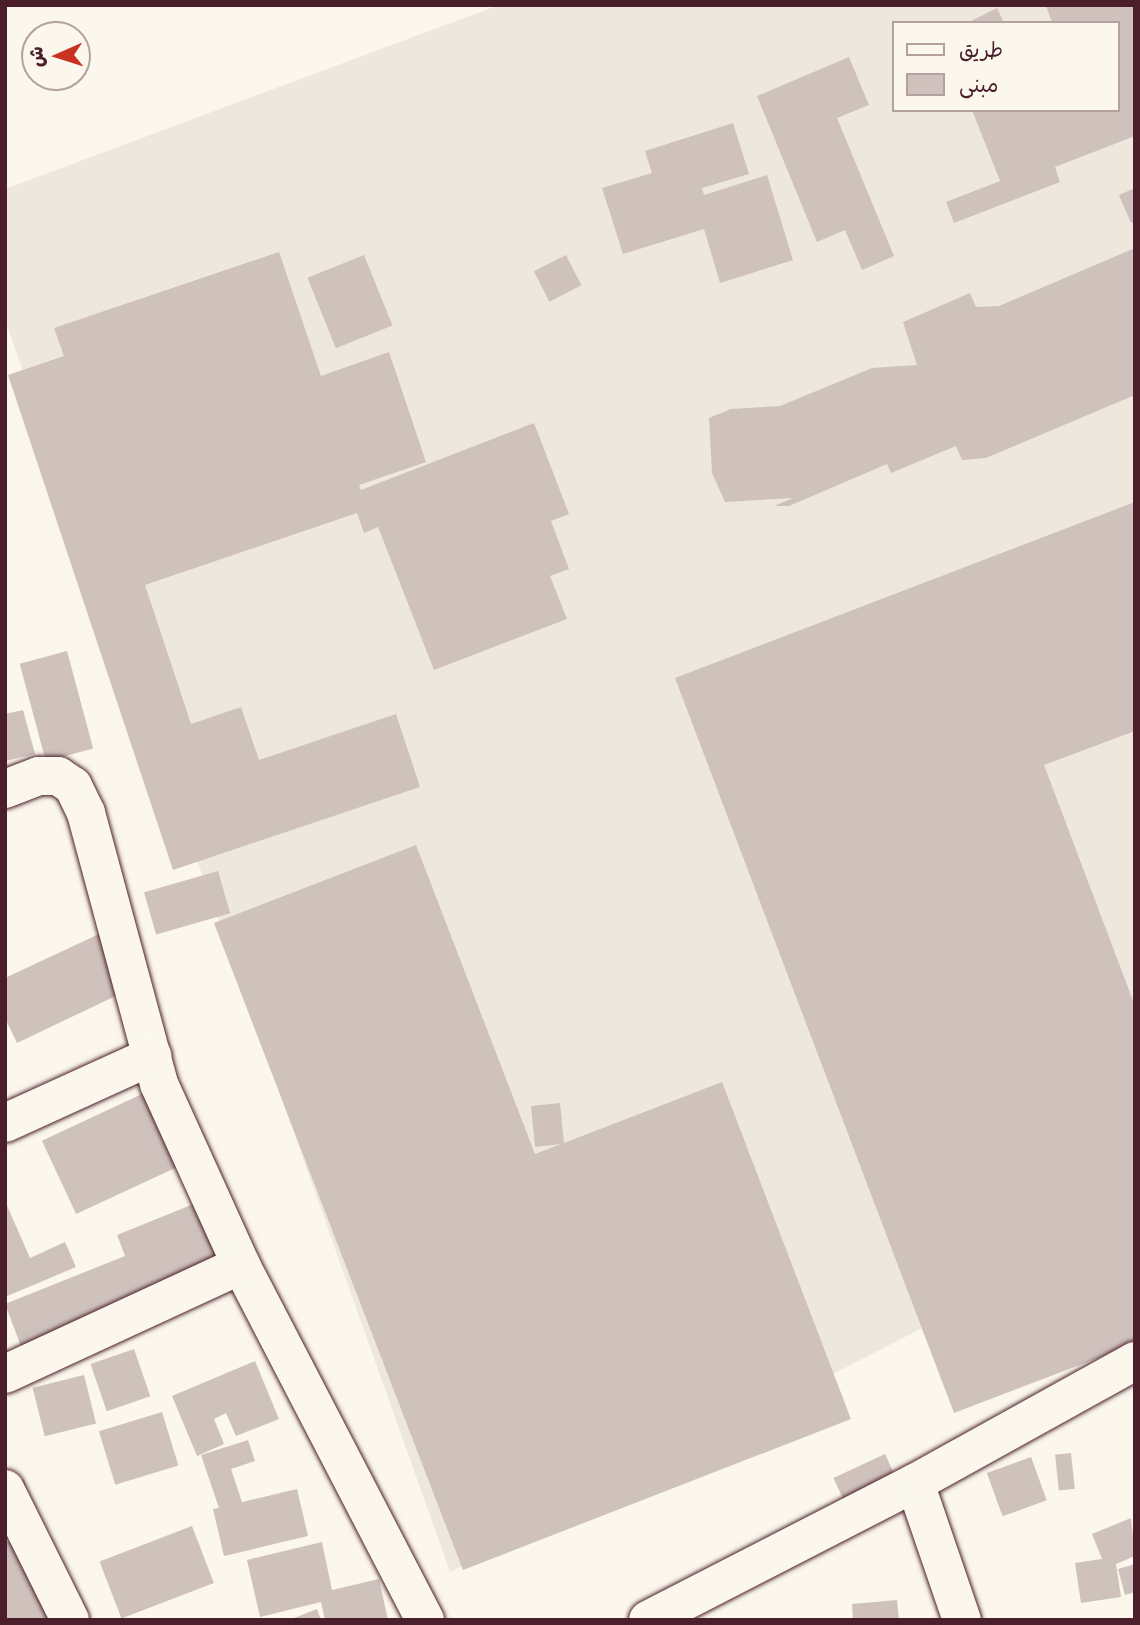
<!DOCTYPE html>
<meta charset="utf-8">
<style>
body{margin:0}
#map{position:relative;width:1140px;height:1625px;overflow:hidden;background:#fbf7ec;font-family:Sriracha,"Playpen Sans Arabic",sans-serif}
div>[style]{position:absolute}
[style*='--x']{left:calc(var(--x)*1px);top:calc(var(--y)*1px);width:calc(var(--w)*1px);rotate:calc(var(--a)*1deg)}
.built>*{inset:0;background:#eee7de}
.building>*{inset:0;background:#cfc2bc;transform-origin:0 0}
.roads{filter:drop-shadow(0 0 2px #4a1f2b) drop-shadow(0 0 2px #4a1f2b)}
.street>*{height:38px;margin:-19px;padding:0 19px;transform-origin:19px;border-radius:19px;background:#fbf7ec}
span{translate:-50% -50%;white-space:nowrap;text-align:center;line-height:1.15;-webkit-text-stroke:5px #fbf7ec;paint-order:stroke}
.frame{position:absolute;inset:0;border:7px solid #4a1f2b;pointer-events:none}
.legend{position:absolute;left:892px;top:21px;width:228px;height:91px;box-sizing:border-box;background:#fbf7ec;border:2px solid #b4a19f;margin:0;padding:9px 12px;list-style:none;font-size:21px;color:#4a1f2b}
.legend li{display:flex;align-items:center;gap:14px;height:35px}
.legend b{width:35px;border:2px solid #b4a19f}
.north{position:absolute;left:21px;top:21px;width:70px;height:70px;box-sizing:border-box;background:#fbf7ec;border:2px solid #b4a19f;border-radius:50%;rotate:267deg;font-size:19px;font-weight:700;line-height:28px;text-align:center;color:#4a1f2b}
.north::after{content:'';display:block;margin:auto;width:24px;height:32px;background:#c8321e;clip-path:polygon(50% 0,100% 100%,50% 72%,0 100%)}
</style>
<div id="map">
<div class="built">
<i style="clip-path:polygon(evenodd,499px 5px,1135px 5px,1135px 1218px,450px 1572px,5px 320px,5px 189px,499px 5px,893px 23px,1117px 23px,1117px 110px,893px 110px,893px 23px)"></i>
</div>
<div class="building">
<i style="clip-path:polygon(1046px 5px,1135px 5px,1135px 136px,1055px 167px,1060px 182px,954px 223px,946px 202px,1000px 181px,972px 110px,1117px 110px,1117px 23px,1052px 23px)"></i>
<i style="clip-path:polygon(997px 8px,1004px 23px,967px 23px)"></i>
<i style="clip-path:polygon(849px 57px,869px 105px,837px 118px,894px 256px,862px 270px,845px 230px,817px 242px,757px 96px)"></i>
<i style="clip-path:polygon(733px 123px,749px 174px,702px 188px,704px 195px,767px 175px,793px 260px,720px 283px,704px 229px,623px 254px,602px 188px,652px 173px,645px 151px)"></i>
<i style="clip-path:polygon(1135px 188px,1135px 222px,1131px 223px,1119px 195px)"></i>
<i style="clip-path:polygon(1135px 248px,1135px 395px,986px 458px,962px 460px,956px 446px,891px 473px,887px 464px,789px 506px,774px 506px,793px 498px,725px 502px,712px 473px,709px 418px,731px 409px,780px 406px,872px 368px,917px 365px,903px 322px,970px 293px,976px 307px,999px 306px)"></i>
<i style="clip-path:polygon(279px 252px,321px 376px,389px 352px,426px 462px,359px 485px,361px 490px,534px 423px,569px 514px,551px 521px,569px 569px,550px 576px,567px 619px,434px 670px,378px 527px,364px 533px,357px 513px,145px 585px,191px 724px,241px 707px,259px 760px,396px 714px,420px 787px,173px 870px,8px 375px,64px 356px,54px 328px)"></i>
<i style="left:364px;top:255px;width:76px;height:61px;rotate:68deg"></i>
<i style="left:566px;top:255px;width:34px;height:36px;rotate:63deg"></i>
<i style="clip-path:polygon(1135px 502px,1135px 731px,1044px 765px,1135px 1006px,1135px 1344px,954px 1413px,675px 678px)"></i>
<i style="left:67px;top:651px;width:101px;height:49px;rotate:75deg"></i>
<i style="clip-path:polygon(23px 710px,35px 754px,5px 761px,5px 714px)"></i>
<i style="clip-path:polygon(416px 845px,535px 1154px,561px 1144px,535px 1147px,531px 1106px,560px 1103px,564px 1143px,722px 1082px,851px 1419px,463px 1570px,214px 923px)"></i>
<i style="left:218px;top:871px;width:44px;height:77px;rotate:74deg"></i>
<i style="clip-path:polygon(99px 934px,126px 991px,17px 1043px,5px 1018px,5px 978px)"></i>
<i style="left:157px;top:1087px;width:81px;height:127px;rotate:65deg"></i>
<i style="clip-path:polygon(5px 1201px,30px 1258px,65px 1242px,76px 1267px,5px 1297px)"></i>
<i style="clip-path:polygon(196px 1203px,220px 1263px,27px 1362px,5px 1304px,125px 1256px,117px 1235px)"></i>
<i style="left:134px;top:1349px;width:50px;height:46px;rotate:71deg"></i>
<i style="clip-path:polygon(255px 1361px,279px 1419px,236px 1436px,226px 1413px,214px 1419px,224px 1444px,197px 1456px,172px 1396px)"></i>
<i style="left:84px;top:1375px;width:50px;height:53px;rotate:76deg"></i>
<i style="left:162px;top:1412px;width:56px;height:66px;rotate:73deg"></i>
<i style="clip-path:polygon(248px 1440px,255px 1461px,231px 1469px,242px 1502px,297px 1489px,308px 1536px,224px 1556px,213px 1509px,219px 1508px,201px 1455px)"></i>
<i style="left:1071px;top:1453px;width:36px;height:16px;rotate:84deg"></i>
<i style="left:885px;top:1454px;width:29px;height:57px;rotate:65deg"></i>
<i style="left:1031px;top:1457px;width:46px;height:47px;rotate:70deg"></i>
<i style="clip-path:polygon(24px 1479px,38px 1531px,67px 1620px,5px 1620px,5px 1543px,34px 1533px,5px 1540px,5px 1484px)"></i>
<i style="clip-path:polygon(1131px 1518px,1135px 1556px,1116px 1564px,1121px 1597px,1081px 1603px,1075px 1563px,1102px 1559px,1092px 1534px)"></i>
<i style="left:192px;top:1526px;width:61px;height:99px;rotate:69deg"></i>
<i style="clip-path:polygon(322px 1542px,332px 1590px,379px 1579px,388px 1620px,325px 1620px,321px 1602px,260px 1617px,247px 1560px)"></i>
<i style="clip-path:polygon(1135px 1564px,1135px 1592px,1125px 1595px,1118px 1569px)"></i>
<i style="clip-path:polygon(897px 1600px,899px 1620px,853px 1620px,852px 1604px)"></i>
<i style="clip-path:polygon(317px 1609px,321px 1620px,289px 1620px)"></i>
</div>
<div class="roads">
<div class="street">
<i style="--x:5;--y:789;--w:36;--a:-21"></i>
<i style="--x:39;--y:776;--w:19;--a:0"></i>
<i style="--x:58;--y:776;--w:18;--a:34"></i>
<i style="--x:73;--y:786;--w:30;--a:64"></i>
<i style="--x:86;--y:813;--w:281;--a:74.9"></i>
<i style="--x:159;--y:1084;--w:199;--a:65.6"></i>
<i style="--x:241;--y:1265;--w:400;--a:62.6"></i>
<i style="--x:5;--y:1123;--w:162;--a:-24.5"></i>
<i style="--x:5;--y:1374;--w:260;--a:-24.8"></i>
<i style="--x:915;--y:1483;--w:145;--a:71.1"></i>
<i style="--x:5;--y:1489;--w:146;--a:63.6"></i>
<i style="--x:648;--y:1620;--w:300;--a:-27.2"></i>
<i style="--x:915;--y:1483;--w:252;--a:-29"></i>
</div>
</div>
<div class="frame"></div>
<ul class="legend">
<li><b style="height:9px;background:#fbf7ec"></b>طريق</li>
<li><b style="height:19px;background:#cfc2bc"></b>مبنى</li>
</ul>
<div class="north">ش</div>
</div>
